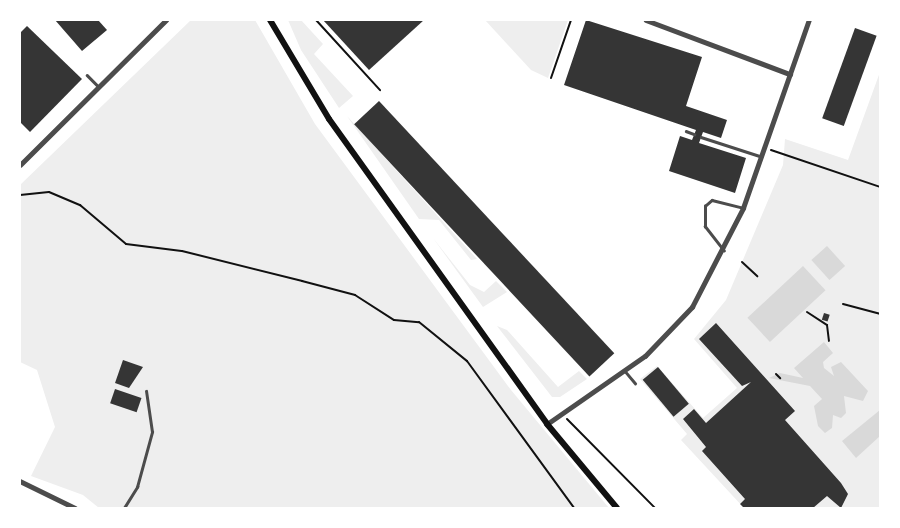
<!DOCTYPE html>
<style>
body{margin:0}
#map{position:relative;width:900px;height:528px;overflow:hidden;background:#fff;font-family:"Zilla Slab",serif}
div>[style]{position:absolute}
.green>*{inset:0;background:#eee}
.water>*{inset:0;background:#d9d9d9;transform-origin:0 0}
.building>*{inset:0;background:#353535;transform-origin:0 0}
.path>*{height:2px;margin:-1px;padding:0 1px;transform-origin:1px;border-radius:1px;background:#111}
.service>*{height:2.5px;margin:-1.25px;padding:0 1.25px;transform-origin:1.25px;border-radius:1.25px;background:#4c4c4c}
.minor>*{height:4.5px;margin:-2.25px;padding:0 2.25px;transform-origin:2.25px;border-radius:2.25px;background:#4c4c4c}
.secondary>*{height:6px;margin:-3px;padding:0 3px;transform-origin:3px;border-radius:3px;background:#111}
span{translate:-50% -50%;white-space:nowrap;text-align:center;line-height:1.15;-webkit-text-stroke:5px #fff;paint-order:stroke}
.frame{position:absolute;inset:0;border:21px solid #fff;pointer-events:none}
</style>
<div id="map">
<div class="green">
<div style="clip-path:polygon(191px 20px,255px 20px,315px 124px,511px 390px,609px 508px,99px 508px,83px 495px,31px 476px,55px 427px,37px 370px,20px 362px,20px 185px)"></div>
<div style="clip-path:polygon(288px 20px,301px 20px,323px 44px,314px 54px,353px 96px,339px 108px,301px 50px)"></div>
<div style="clip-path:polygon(485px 20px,568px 20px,548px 78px,531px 70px)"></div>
<div style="clip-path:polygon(880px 72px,880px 508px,744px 508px,681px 440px,687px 434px,640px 379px,657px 366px,703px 418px,737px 388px,694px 339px,726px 300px,783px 165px,785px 139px,848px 160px)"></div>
<div style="clip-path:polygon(347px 116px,477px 259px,471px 260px,439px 220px,419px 219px)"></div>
<div style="clip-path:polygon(433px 238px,470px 285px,484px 292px,496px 281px,507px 292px,483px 307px)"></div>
<div style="clip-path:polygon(497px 326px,507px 330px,558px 387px,579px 371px,587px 379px,560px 397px,552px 397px)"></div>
</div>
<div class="water">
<div style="left:827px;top:246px;width:27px;height:21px;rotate:48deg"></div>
<div style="left:803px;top:266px;width:33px;height:76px;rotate:47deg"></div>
<div style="clip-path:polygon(824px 342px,833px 353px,823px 362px,824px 368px,834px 376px,831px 367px,841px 362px,868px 391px,863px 401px,844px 396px,846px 413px,841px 418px,833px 415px,832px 428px,825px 433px,818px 426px,814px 406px,822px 399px,810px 386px,769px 378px,780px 373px,803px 378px,794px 368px)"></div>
<div style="clip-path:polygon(880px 410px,880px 436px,856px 458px,842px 441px)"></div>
</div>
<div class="building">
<div style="clip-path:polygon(55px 20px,98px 20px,107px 30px,82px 51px)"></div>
<div style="clip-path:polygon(323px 20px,424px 20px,369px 70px)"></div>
<div style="clip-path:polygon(586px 20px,702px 57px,686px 106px,727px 120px,721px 138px,703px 132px,699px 143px,746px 158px,735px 193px,669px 171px,680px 136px,692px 140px,696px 130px,564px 85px)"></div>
<div style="clip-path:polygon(27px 26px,82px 79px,30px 132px,20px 122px,20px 33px)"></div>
<div style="left:855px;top:28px;width:23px;height:96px;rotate:20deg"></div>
<div style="left:379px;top:101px;width:345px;height:34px;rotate:47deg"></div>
<div style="left:824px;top:313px;width:6px;height:7px;rotate:18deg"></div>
<div style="clip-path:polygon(716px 323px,795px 411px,785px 420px,841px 483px,848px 494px,841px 508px,827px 496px,813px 508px,744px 508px,740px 504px,745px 499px,702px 451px,706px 447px,683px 419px,694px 409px,706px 423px,751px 382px,742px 386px,699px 339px)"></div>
<div style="clip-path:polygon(123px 360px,143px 367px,129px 388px,115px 383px)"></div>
<div style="left:658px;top:367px;width:48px;height:20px;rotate:50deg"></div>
<div style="left:115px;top:389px;width:28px;height:15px;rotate:19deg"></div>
</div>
<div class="path">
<div style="left:316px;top:20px;width:95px;rotate:47.6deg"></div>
<div style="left:551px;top:78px;width:61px;rotate:-71deg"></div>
<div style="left:771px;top:150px;width:115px;rotate:18.7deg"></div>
<div style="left:20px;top:195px;width:29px;rotate:-6deg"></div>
<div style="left:49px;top:192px;width:34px;rotate:23deg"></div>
<div style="left:80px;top:205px;width:60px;rotate:40.3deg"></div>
<div style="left:126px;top:244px;width:56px;rotate:7.1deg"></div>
<div style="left:182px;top:251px;width:124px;rotate:14deg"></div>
<div style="left:302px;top:281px;width:55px;rotate:14.8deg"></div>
<div style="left:355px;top:295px;width:46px;rotate:32.7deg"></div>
<div style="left:394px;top:320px;width:25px;rotate:5deg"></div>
<div style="left:419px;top:322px;width:62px;rotate:39.1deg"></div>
<div style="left:467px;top:361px;width:182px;rotate:53.9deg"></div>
<div style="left:742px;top:262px;width:21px;rotate:43deg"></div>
<div style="left:843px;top:304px;width:38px;rotate:15deg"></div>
<div style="left:807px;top:312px;width:24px;rotate:33deg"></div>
<div style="left:827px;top:325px;width:16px;rotate:83deg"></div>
<div style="left:776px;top:374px;width:6px;rotate:45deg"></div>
<div style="left:567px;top:419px;width:125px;rotate:45.3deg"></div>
</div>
<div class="service">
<div style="left:87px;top:75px;width:16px;rotate:45deg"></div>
<div style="left:686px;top:131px;width:9px;rotate:21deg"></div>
<div style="left:701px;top:137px;width:62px;rotate:17.9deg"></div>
<div style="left:724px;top:251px;width:31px;rotate:-128deg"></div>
<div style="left:705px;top:227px;width:21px;rotate:-90deg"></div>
<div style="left:705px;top:206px;width:9px;rotate:-41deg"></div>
<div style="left:712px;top:200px;width:32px;rotate:14deg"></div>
<div style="left:625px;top:371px;width:16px;rotate:50deg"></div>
<div style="left:124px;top:508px;width:25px;rotate:-58deg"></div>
<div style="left:137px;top:487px;width:57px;rotate:-74.7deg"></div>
<div style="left:152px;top:432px;width:41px;rotate:-98.3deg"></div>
</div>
<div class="minor">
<div style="left:646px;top:20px;width:154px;rotate:20.6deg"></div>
<div style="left:20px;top:165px;width:206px;rotate:-44.8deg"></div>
<div style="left:547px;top:424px;width:119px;rotate:-34.8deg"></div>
<div style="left:645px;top:356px;width:68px;rotate:-46.2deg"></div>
<div style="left:692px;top:307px;width:111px;rotate:-62.7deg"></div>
<div style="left:743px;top:208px;width:199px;rotate:-70.7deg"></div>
<div style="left:20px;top:481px;width:61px;rotate:26.1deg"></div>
</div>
<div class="secondary">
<div style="left:270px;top:20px;width:115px;rotate:59.2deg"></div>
<div style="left:329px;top:119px;width:375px;rotate:54.4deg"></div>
<div style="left:547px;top:424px;width:109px;rotate:50.2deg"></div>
</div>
<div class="frame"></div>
</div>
